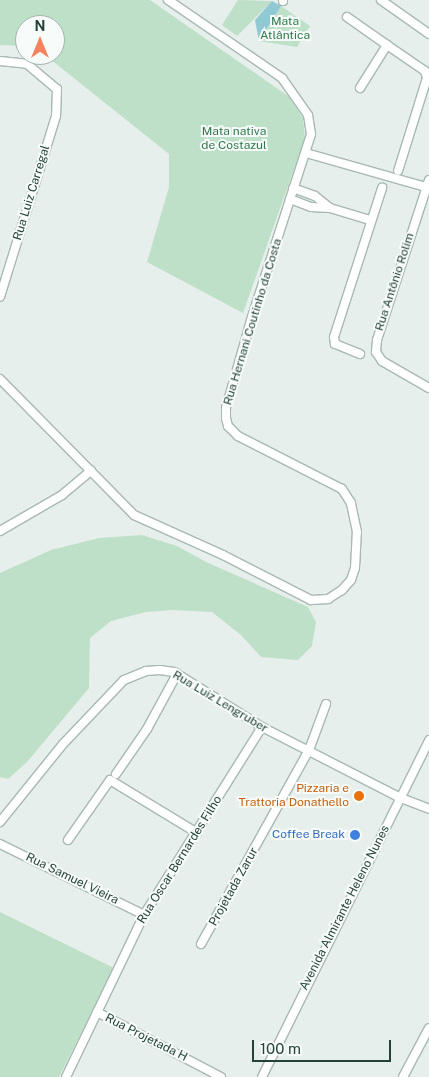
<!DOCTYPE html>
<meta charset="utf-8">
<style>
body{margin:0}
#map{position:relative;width:429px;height:1077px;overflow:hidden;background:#e6efeb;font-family:"Public Sans",sans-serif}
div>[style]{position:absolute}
.green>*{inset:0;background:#bfe0c8}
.water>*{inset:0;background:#8ec9d4}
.roads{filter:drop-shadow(1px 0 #a8b8b2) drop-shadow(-1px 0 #a8b8b2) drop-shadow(0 1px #a8b8b2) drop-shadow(0 -1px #a8b8b2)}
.street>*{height:8px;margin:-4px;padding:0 4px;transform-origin:4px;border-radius:4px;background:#fff}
.dots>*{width:14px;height:14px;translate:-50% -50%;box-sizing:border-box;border:2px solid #f7fbf9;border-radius:50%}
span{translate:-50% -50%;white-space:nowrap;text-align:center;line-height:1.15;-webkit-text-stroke:4px #f7fbf9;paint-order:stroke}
.park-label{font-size:12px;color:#2d7a4b}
.street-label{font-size:12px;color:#24423a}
.food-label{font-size:12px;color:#c56008}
.right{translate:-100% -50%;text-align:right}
.shop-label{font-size:12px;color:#366cbe}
.north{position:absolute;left:15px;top:15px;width:50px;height:50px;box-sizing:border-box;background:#f7fbf9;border:1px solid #a3b1ad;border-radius:50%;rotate:0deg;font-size:14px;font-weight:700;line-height:20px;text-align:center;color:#24423a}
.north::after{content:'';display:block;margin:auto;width:18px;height:22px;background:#f4845f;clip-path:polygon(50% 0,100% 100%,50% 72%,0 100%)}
.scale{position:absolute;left:252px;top:1040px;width:139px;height:22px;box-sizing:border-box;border:2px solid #24423a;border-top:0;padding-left:6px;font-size:15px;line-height:18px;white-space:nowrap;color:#24423a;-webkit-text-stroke:4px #f7fbf9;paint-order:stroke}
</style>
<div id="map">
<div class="green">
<div style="clip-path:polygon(0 0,150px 0,288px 96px,303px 118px,305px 138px,243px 313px,147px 262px,169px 187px,169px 154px,45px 55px,55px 55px,55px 25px,25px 25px,25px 46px,0 45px)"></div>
<div style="clip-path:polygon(238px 0,272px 1px,237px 36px,222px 25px)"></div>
<div style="clip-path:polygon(281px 6px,310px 26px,297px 47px,259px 41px)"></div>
<div style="clip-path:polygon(142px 535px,177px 546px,206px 562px,308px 607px,316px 622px,312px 646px,298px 660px,261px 657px,241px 635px,212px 612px,173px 610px,146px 612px,111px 621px,90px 638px,89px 688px,27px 762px,8px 779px,0 777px,0 573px,51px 550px,99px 538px)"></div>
<div style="clip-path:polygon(0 912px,114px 968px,59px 1077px,0 1077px)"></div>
</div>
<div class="water">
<div style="clip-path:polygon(272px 1px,281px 6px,259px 41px,255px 20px)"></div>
</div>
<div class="roads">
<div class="street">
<div style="left:381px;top:0;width:59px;rotate:35.3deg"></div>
<div style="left:283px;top:1px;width:1px;rotate:-90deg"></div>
<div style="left:347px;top:17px;width:49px;rotate:35deg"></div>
<div style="left:0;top:61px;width:27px;rotate:6deg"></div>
<div style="left:27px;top:64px;width:39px;rotate:40deg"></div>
<div style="left:57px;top:89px;width:27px;rotate:92deg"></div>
<div style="left:56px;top:116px;width:189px;rotate:107.2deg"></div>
<div style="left:360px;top:88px;width:51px;rotate:-57.9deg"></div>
<div style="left:387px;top:45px;width:46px;rotate:34.4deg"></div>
<div style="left:425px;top:71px;width:7px;rotate:74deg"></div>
<div style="left:427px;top:78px;width:97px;rotate:107.3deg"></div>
<div style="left:306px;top:153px;width:125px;rotate:15.8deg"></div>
<div style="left:429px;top:180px;width:168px;rotate:108deg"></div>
<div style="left:377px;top:340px;width:12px;rotate:95deg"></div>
<div style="left:376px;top:352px;width:11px;rotate:56deg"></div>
<div style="left:382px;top:361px;width:54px;rotate:29.9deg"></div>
<div style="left:293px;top:188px;width:23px;rotate:20deg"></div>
<div style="left:315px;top:196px;width:19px;rotate:39deg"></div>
<div style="left:290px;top:199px;width:22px;rotate:21deg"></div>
<div style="left:311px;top:207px;width:19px;rotate:3deg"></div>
<div style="left:330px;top:208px;width:42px;rotate:16.7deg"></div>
<div style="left:360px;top:354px;width:27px;rotate:-158deg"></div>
<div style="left:335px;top:344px;width:7px;rotate:-98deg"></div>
<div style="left:334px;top:337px;width:157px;rotate:-72.1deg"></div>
<div style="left:0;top:379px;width:191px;rotate:45.4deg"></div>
<div style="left:134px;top:515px;width:98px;rotate:24.2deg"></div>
<div style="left:223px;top:555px;width:99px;rotate:27.1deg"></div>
<div style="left:311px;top:600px;width:17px;rotate:-3deg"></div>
<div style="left:328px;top:599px;width:17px;rotate:-33deg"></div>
<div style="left:342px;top:590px;width:13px;rotate:-48deg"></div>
<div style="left:351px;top:580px;width:13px;rotate:-72deg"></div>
<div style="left:355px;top:568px;width:36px;rotate:-87deg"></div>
<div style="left:357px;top:532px;width:30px;rotate:-102deg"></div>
<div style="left:351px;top:503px;width:17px;rotate:-123deg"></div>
<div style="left:342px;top:489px;width:117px;rotate:-153deg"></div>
<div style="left:238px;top:436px;width:14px;rotate:-135deg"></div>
<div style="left:228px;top:426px;width:8px;rotate:-104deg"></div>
<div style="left:226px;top:418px;width:10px;rotate:-90deg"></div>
<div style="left:226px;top:408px;width:95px;rotate:-74.1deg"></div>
<div style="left:252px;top:317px;width:192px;rotate:-72.1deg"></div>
<div style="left:311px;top:134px;width:19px;rotate:-99deg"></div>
<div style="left:308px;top:115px;width:45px;rotate:-125.1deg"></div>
<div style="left:282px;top:78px;width:138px;rotate:-145.6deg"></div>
<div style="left:0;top:531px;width:72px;rotate:-30.1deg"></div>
<div style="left:62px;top:495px;width:38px;rotate:-40deg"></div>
<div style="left:116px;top:774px;width:55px;rotate:-55.4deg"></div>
<div style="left:147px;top:729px;width:63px;rotate:-61.4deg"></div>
<div style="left:0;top:822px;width:100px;rotate:-51.1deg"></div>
<div style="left:63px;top:744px;width:88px;rotate:-46.4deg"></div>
<div style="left:124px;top:680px;width:24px;rotate:-22deg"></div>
<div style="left:146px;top:671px;width:14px;rotate:-4deg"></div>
<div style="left:160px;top:670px;width:14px;rotate:8deg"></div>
<div style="left:174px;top:672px;width:104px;rotate:32deg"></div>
<div style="left:262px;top:727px;width:156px;rotate:27.1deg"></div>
<div style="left:401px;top:798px;width:30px;rotate:21deg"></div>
<div style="left:68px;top:840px;width:73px;rotate:-55deg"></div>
<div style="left:110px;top:780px;width:102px;rotate:31.3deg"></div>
<div style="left:0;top:844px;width:161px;rotate:26.2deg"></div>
<div style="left:201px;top:944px;width:222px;rotate:-60.9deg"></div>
<div style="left:309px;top:750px;width:49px;rotate:-69.7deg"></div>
<div style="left:97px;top:1012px;width:140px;rotate:27.7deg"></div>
<div style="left:66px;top:1077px;width:180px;rotate:-64.3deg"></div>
<div style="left:144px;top:915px;width:222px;rotate:-57.9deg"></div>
<div style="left:262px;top:1077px;width:376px;rotate:-63.6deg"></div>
<div style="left:403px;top:1077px;width:55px;rotate:-62deg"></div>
</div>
</div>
<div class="dots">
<div style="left:359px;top:796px;background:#e8710a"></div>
<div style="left:355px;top:835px;background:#3f7fe0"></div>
</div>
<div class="park-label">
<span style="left:285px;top:29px">Mata<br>Atlântica</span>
<span style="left:234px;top:139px">Mata nativa<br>de Costazul</span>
</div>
<div class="street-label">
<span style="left:32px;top:193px;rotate:-73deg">Rua Luiz Carregal</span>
<span style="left:395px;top:282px;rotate:-72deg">Rua Antônio Rolim</span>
<span style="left:253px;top:322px;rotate:-73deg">Rua Hernani Coutinho da Costa</span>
<span style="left:220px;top:702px;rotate:31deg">Rua Luiz Lengruber</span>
<span style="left:180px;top:860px;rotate:-58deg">Rua Oscar Bernardes Filho</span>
<span style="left:72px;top:879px;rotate:26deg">Rua Samuel Vieira</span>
<span style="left:234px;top:887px;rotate:-61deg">Projetada Zarur</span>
<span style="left:345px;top:908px;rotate:-63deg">Avenida Almirante Heleno Nunes</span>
<span style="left:146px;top:1038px;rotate:27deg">Rua Projetada H</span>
</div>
<div class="food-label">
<span class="right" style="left:349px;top:796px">Pizzaria e<br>Trattoria Donathello</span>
</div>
<div class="shop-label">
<span class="right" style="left:345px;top:835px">Coffee Break</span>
</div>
<div class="north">N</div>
<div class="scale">100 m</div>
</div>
